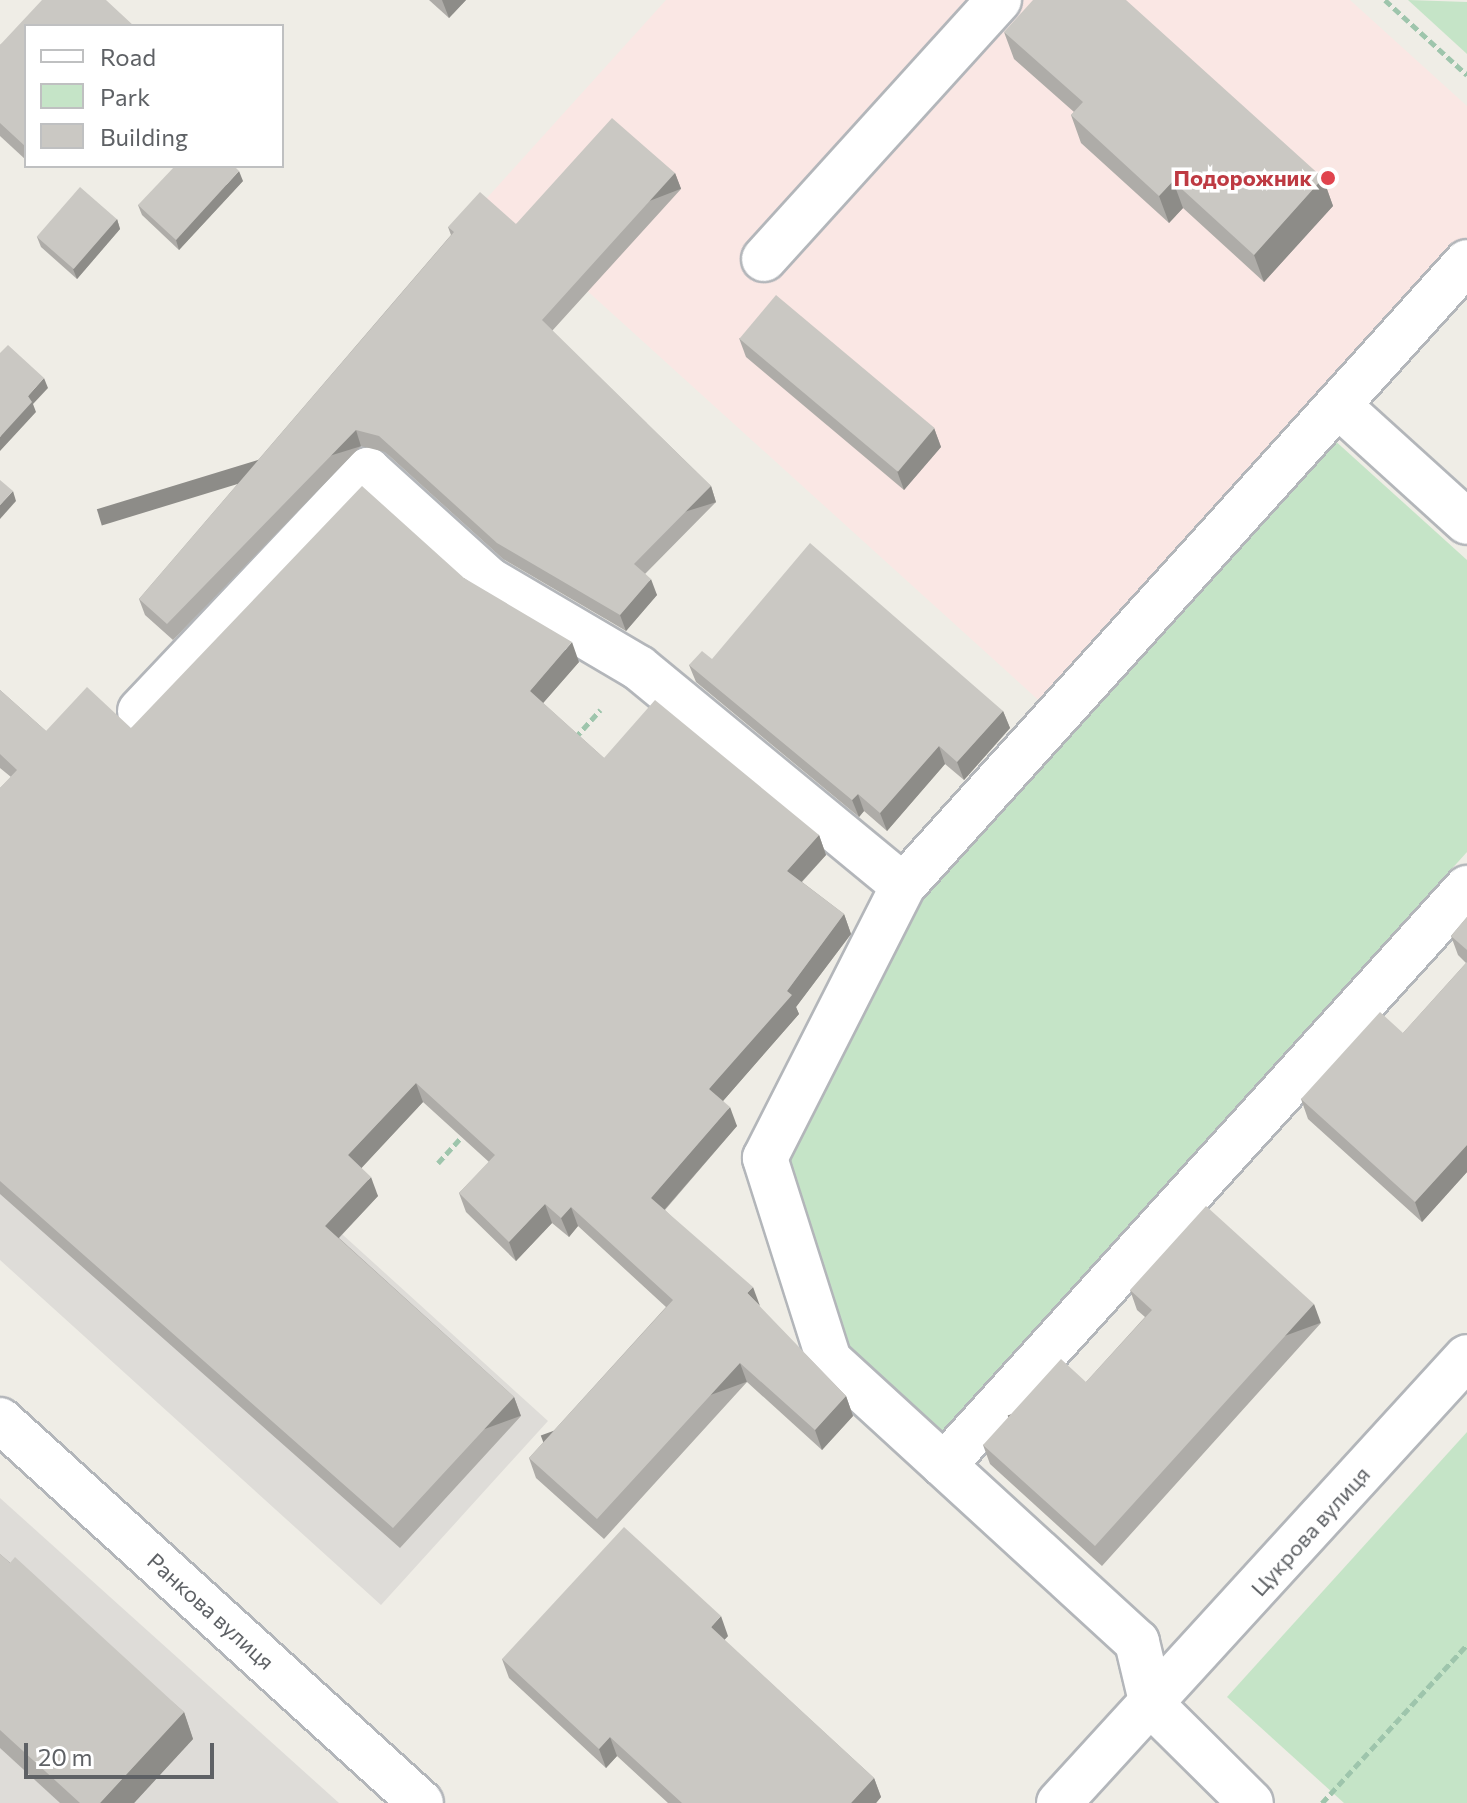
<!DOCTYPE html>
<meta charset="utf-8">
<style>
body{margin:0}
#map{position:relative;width:1467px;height:1803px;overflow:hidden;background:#efede6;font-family:Commissioner,sans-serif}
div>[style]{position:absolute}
.industrial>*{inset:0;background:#dedcd8}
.medical>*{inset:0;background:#fae7e4}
.green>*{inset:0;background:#c5e4c7}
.path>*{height:5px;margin-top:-2.5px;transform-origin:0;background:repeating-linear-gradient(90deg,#9ec5ac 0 8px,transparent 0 12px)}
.roads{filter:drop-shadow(2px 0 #b3b6ba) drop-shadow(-2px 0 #b3b6ba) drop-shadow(0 2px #b3b6ba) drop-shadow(0 -2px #b3b6ba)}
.minor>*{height:44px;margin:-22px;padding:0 22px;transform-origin:22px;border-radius:22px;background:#fff}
.wall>*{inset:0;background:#aeaca8}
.shaded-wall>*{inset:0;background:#8d8c88;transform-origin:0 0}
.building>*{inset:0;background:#cac8c3;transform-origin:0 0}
.dots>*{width:22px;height:22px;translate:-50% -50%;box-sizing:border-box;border:4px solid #fff;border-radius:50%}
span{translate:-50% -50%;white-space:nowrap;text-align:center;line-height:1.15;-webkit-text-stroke:7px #fff;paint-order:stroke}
.health-label{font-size:22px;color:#be3a42;font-weight:700}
.right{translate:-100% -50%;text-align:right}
.street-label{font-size:22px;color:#5e6165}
.legend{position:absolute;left:24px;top:24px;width:260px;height:144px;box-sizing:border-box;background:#fff;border:2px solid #bfc0c1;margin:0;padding:10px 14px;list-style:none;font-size:24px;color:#5e6165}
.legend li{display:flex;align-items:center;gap:16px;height:40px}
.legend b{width:40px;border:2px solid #bfc0c1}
.scale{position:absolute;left:24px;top:1743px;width:190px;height:36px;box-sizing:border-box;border:4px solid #5e6165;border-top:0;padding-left:10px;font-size:24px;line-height:28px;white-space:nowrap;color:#5e6165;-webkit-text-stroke:6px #fff;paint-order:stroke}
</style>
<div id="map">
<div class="industrial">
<div style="clip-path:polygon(0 827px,83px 999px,548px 1421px,381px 1605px,0 1260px)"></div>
<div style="clip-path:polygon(0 1498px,339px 1803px,0 1803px)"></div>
</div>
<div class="medical">
<div style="clip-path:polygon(666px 0,1350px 0,1467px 106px,1467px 239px,1045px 706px,486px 199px)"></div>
</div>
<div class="green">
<div style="clip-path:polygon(1408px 0,1467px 2px,1467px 54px)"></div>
<div style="clip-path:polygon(1332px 438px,1467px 560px,1467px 852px,937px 1438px,842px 1353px,782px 1159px,918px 895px)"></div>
<div style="clip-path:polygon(1467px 1432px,1467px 1803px,1344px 1803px,1227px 1697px)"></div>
</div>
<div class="path">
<div style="left:1385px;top:0;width:111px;rotate:42.4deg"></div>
<div style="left:575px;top:738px;width:38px;rotate:-48deg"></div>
<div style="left:438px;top:1163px;width:42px;rotate:-47.9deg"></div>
<div style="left:1322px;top:1803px;width:214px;rotate:-47.5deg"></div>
</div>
<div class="roads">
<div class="minor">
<div style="left:764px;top:259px;width:350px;rotate:-47.8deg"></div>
<div style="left:1338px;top:405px;width:174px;rotate:42.2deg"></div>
<div style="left:140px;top:711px;width:332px;rotate:-46.6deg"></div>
<div style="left:368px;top:470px;width:162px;rotate:42.2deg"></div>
<div style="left:488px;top:579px;width:175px;rotate:30.5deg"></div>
<div style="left:639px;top:668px;width:342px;rotate:39.5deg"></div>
<div style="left:0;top:1420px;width:569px;rotate:42.29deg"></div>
<div style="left:944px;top:1465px;width:779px;rotate:-47.81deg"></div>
<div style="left:1152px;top:1705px;width:65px;rotate:-103.4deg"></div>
<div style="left:1137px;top:1642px;width:418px;rotate:-137.5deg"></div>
<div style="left:829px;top:1360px;width:212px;rotate:-107.6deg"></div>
<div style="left:765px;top:1158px;width:305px;rotate:-63.1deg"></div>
<div style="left:903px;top:886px;width:841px;rotate:-47.89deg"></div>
<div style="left:1152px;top:1705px;width:139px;rotate:44.7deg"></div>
<div style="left:1059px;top:1803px;width:604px;rotate:-47.55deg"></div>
</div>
</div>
<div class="wall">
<div style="clip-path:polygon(429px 0,466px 0,449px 18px)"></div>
<div style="clip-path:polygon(26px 26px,26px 160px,0 136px,0 45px)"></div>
<div style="clip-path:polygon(1004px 32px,1323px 178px,1333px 206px,1264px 282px,1183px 208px,1169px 223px,1081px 143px,1071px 115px,1074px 112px,1014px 59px)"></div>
<div style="clip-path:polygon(675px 173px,681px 189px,552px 331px,711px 486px,716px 502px,645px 574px,657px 595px,626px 631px,503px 559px,385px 452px,361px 446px,173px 640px,145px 615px,139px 599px,451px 235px,448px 227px,516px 224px)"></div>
<div style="clip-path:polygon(243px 181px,179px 250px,142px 215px,138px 205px)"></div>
<div style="clip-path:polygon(117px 219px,120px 229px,77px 279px,41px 247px,37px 237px)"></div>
<div style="clip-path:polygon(739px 338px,934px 428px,941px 447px,904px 490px,746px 357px)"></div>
<div style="clip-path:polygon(464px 578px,579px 662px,543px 703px,604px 758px,819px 835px,826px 855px,802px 882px,844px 914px,851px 934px,796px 1007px,799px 1014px,723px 1101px,737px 1126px,665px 1210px,846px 1396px,853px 1416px,822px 1450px,747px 1382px,604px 1539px,536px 1478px,529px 1458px,666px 1307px,578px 1226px,569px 1237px,552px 1223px,516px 1261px,466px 1212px,459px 1193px,489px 1162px,423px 1102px,361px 1168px,378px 1196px,339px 1238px,514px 1397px,521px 1416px,400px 1548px,0 1194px,0 788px,11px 777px,0 768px,0 690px,46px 731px,131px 728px)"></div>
<div style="clip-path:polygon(712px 659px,1003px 711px,1010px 728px,964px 780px,945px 764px,887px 831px,864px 811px,859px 817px,696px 682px,689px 665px)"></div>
<div style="clip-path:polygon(1467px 917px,1467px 1172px,1422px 1222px,1308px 1119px,1301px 1099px,1403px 1033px,1466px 963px,1458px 955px,1451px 936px)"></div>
<div style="clip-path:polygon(1130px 1290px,1321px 1323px,1102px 1566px,990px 1464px,983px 1445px,1086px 1382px,1145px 1317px,1137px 1310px)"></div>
<div style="clip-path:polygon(0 1554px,184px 1712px,193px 1739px,134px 1803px,60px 1803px,0 1748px)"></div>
<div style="clip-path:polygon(728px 1636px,724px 1640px,874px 1778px,881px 1797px,876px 1803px,668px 1803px,617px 1756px,606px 1768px,509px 1678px,502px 1659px)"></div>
</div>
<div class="shaded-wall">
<div style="clip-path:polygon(442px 0,466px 0,449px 18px)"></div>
<div style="clip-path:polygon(239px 171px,243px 181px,179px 250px,176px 240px)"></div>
<div style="left:675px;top:173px;width:17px;height:198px;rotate:69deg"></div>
<div style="clip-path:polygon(1323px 178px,1333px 206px,1264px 282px,1254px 255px)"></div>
<div style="clip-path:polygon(1173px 181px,1183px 208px,1169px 223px,1159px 196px)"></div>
<div style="clip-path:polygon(117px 219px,120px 229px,77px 279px,73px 269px)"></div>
<div style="clip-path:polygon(44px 378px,48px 388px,33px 404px,36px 412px,0 451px,0 437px,28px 396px)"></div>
<div style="clip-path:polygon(934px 428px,941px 447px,904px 490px,897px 471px)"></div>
<div style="left:356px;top:430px;width:17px;height:271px;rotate:73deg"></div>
<div style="left:711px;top:486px;width:17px;height:110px;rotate:73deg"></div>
<div style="clip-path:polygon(13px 491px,16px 501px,0 519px,0 505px)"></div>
<div style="clip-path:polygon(651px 579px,657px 595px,626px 631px,620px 615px)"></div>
<div style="clip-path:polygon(572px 642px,579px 662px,537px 710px,530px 691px)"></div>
<div style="clip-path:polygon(1003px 711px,1010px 728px,964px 780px,957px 762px)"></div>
<div style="clip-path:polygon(939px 746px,945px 764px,887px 831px,880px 813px)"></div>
<div style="clip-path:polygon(858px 794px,864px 811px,859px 817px,852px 800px)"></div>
<div style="clip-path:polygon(819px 835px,826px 855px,794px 890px,787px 871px)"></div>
<div style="clip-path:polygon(844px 914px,851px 934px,796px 1007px,799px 1014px,716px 1109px,709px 1089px,787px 991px)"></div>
<div style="clip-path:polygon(416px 1083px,423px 1102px,355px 1175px,348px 1155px)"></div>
<div style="clip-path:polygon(730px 1107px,737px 1126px,658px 1217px,651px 1198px)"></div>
<div style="clip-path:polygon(1467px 1145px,1467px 1172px,1422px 1222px,1415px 1202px)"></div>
<div style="clip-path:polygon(371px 1177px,378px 1196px,332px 1245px,325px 1226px)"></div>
<div style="clip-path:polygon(545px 1204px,552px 1223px,516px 1261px,509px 1242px)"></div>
<div style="clip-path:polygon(571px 1207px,578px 1226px,569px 1237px,561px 1218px)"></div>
<div style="clip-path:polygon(753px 1287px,760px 1306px,747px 1293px)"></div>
<div style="left:1314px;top:1304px;width:20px;height:326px;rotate:70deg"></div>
<div style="left:740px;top:1363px;width:20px;height:212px;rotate:70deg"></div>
<div style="clip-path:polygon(846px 1396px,853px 1416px,822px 1450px,815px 1430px)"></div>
<div style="left:514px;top:1397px;width:20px;height:178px;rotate:70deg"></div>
<div style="clip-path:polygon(721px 1616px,728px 1636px,718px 1647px,711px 1627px)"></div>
<div style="clip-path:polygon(184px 1712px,193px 1739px,134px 1803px,100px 1803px)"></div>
<div style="clip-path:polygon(610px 1737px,617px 1756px,606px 1768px,599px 1749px)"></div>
<div style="clip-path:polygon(874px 1778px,881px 1797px,876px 1803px,851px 1803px)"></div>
</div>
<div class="building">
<div style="clip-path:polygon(42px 0,106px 0,134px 26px,26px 26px,26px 147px,0 123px,0 45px)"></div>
<div style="clip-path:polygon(1033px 0,1126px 0,1323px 178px,1254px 255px,1173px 181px,1159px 196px,1071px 115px,1083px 102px,1004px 32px)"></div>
<div style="clip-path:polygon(612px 118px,675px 173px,542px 320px,711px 486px,634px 564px,651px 579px,620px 615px,497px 543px,379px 436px,356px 430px,167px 624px,139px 599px,454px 232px,448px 227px,480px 192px,516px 224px)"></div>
<div style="clip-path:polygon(175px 166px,234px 166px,239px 171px,176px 240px,138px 205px)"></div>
<div style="left:80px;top:187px;width:49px;height:66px;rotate:41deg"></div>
<div style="left:776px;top:295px;width:207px;height:57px;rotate:40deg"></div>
<div style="clip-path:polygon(8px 345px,44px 378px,28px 396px,32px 402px,0 437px,0 353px)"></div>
<div style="clip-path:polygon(0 480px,13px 491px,0 505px)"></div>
<div style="clip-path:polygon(362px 486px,464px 578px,572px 642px,530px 691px,604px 758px,655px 700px,819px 835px,787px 871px,844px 914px,787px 991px,792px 995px,709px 1089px,730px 1107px,651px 1198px,753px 1287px,747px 1293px,846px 1396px,815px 1430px,740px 1363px,597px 1519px,529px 1458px,673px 1300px,571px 1207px,561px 1218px,545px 1204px,509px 1242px,459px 1193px,495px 1155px,416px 1083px,348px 1155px,371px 1177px,325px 1226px,514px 1397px,393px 1528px,0 1181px,0 788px,17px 770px,0 754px,0 690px,46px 731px,87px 687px,131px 728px)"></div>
<div style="clip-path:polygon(810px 543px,1003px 711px,957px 762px,939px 746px,880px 813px,858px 794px,852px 800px,689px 665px,702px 651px,712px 659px)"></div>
<div style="clip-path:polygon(1467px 917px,1467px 950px,1451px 936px)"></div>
<div style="clip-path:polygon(1467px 962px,1467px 1145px,1415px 1202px,1301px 1099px,1380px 1012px,1403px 1033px)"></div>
<div style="clip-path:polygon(1206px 1206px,1314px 1304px,1095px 1546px,983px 1445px,1061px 1359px,1086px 1382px,1152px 1310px,1130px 1290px)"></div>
<div style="clip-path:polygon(624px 1527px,721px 1616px,711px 1627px,874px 1778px,851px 1803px,682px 1803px,610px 1737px,599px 1749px,502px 1659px)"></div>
<div style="clip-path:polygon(0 1554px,10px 1563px,15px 1557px,184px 1712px,100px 1803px,80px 1803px,0 1730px)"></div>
</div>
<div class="dots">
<div style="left:1328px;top:178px;background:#e0444e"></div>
</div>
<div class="health-label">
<span class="right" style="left:1312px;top:178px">Подорожник</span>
</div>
<div class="street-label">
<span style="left:1310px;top:1531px;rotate:-48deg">Цукрова вулиця</span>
<span style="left:211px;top:1611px;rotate:42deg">Ранкова вулиця</span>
</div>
<ul class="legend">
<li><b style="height:10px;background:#fff"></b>Road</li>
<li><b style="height:22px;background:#c5e4c7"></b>Park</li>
<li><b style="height:22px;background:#cac8c3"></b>Building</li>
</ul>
<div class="scale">20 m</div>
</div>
